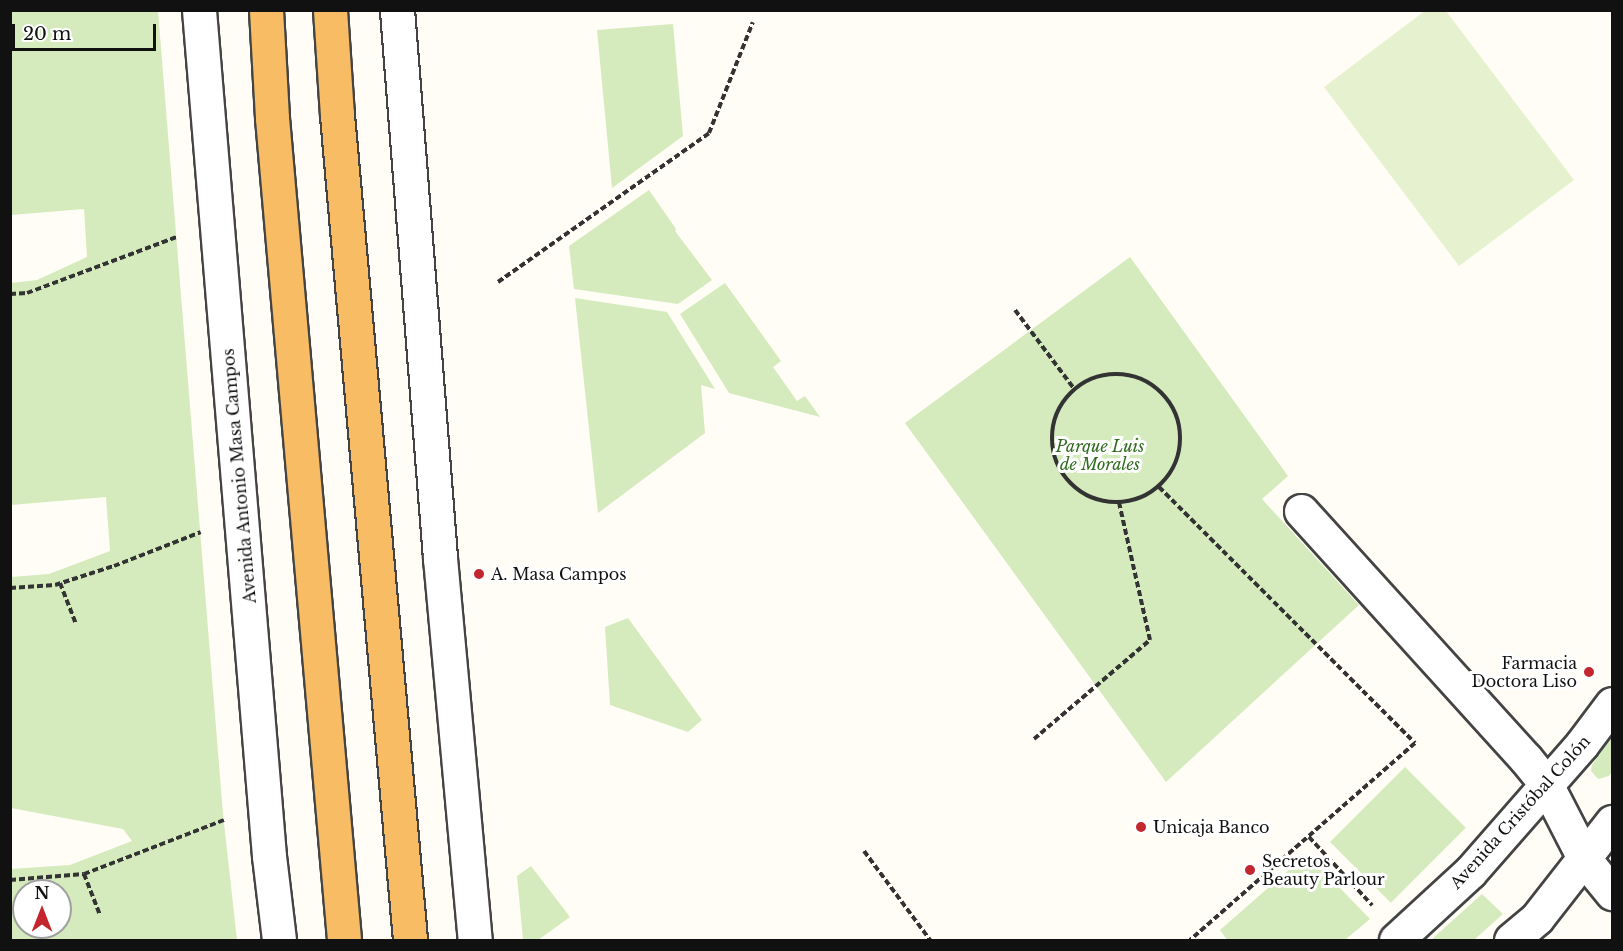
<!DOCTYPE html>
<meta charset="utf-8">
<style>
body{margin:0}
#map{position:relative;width:1623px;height:951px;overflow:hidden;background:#fffdf5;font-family:"Libre Baskerville",serif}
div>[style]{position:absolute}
.green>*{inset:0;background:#d5ebbd;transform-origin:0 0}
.pitch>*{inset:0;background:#e6f2cf}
.path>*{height:4px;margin-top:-2px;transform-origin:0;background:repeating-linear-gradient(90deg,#333 0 6px,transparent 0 9px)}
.path>.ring{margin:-2px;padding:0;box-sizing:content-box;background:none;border:4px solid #333;border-radius:50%}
.roads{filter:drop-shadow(2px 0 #444) drop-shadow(-2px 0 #444) drop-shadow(0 2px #444) drop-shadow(0 -2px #444)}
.minor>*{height:33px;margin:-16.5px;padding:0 16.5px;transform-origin:16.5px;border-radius:16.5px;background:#fff}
.trunk>*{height:33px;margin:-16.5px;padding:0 16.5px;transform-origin:16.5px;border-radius:16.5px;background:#f7bc64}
.dots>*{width:16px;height:16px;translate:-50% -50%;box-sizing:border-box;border:3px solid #fff;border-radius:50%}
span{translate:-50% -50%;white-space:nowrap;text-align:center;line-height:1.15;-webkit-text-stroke:6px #fff;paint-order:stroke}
.park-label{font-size:16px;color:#2f6b1f;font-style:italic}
.street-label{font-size:16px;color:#111}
.poi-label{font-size:16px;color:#111}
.left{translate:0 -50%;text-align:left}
.right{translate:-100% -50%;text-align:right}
.frame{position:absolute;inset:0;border:12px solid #111;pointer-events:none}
.north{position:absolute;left:12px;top:879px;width:60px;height:60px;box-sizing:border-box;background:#fff;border:2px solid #a0a0a0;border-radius:50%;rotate:0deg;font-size:16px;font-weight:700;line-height:24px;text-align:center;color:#111}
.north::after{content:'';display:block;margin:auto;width:21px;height:27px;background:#c4262e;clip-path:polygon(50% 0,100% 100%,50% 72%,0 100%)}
.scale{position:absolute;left:12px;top:24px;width:144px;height:27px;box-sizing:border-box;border:3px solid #111;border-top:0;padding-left:8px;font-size:18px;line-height:21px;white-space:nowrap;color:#111;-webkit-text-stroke:4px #fff;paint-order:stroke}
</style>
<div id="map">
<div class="green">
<div style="clip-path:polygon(evenodd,11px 10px,158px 11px,223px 814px,237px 940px,11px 940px,11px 869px,70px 865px,132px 841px,123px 829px,11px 808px,11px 577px,49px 574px,110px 551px,106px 497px,11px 505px,11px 283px,37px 280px,87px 257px,84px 209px,11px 215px,11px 10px,24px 891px,60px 891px,60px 927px,24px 927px,24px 891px)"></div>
<div style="clip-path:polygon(673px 24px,683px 136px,612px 188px,597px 30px)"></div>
<div style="clip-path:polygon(649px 190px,676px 229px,675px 231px,712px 280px,678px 304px,574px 289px,569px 246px)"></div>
<div style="clip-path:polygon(1130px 257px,1288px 476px,1262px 499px,1359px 605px,1166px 782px,905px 423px)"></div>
<div style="clip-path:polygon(725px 283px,781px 361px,773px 367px,797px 401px,805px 396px,820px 417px,729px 393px,680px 314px)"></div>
<div style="clip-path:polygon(575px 298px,667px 312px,715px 389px,701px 385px,705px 433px,598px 513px)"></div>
<div style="clip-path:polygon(628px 618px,702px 720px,688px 732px,610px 705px,605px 627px)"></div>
<div style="clip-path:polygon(1612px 737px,1612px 771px,1609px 776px,1598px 779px,1591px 771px,1592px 765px)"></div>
<div style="left:1405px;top:767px;width:86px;height:106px;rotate:45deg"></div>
<div style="clip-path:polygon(1307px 854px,1370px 919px,1345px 940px,1227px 940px,1220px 930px)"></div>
<div style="clip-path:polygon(531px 866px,570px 917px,538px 940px,523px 940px,517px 876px)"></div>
<div style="clip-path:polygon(1482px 894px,1503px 914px,1474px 940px,1431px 940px)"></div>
</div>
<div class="pitch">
<div style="clip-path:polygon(1426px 10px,1446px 11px,1574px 180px,1459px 266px,1324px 87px)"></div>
</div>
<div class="path">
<div style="left:498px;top:282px;width:258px;rotate:-35.2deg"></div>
<div style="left:709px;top:133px;width:119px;rotate:-68.4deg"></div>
<div style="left:10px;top:294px;width:17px;rotate:-3deg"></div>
<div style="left:27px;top:293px;width:160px;rotate:-20.5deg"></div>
<div style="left:1015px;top:310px;width:100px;rotate:53.1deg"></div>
<div class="ring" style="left:1052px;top:374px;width:124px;height:124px"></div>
<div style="left:1159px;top:487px;width:362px;rotate:45deg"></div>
<div style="left:1415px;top:743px;width:299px;rotate:138.8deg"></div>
<div style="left:60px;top:583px;width:44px;rotate:68.7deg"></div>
<div style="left:10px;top:588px;width:45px;rotate:-3.8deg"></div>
<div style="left:55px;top:585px;width:62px;rotate:-17.9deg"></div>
<div style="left:114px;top:566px;width:93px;rotate:-21.3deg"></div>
<div style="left:1034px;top:739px;width:153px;rotate:-40.5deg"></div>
<div style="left:1150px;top:640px;width:141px;rotate:-102.7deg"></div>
<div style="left:1309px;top:837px;width:93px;rotate:47.2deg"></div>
<div style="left:864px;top:851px;width:111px;rotate:53.4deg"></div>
<div style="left:84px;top:874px;width:44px;rotate:68.7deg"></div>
<div style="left:10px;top:880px;width:74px;rotate:-4.6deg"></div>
<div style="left:84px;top:874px;width:150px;rotate:-21.1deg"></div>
</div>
<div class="roads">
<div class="minor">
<div style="left:199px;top:10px;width:849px;rotate:85.27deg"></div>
<div style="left:269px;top:856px;width:85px;rotate:83.2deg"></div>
<div style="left:397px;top:10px;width:550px;rotate:85.51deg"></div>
<div style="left:440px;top:558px;width:384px;rotate:84.8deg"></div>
<div style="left:1301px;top:511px;width:335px;rotate:47.8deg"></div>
<div style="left:1526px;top:759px;width:32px;rotate:51deg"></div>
<div style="left:1546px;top:784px;width:85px;rotate:62.8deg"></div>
<div style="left:1585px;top:860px;width:43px;rotate:50.7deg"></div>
<div style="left:1396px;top:940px;width:100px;rotate:-42.6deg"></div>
<div style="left:1470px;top:872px;width:170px;rotate:-48.8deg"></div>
<div style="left:1582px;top:744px;width:50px;rotate:-53.1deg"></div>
<div style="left:1511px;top:940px;width:34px;rotate:-40deg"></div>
<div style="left:1537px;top:918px;width:122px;rotate:-52deg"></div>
</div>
<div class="trunk">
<div style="left:266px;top:10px;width:108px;rotate:86.8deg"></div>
<div style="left:272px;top:118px;width:825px;rotate:84.99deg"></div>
<div style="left:330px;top:10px;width:105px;rotate:86.2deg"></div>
<div style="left:337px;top:115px;width:828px;rotate:84.94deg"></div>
</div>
</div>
<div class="dots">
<div style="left:479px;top:574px;background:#c4262e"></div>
<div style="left:1589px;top:672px;background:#c4262e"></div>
<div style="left:1141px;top:827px;background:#c4262e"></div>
<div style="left:1250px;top:870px;background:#c4262e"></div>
</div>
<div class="park-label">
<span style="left:1100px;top:455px">Parque Luis<br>de Morales</span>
</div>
<div class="street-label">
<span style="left:239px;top:476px;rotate:-95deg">Avenida Antonio Masa Campos</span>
<span style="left:1520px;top:812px;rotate:-48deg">Avenida Cristóbal Colón</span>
</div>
<div class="poi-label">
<span class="left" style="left:491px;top:574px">A. Masa Campos</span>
<span class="right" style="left:1577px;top:672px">Farmacia<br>Doctora Liso</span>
<span class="left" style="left:1153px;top:827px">Unicaja Banco</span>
<span class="left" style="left:1262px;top:870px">Secretos<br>Beauty Parlour</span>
</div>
<div class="frame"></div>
<div class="north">N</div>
<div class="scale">20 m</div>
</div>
